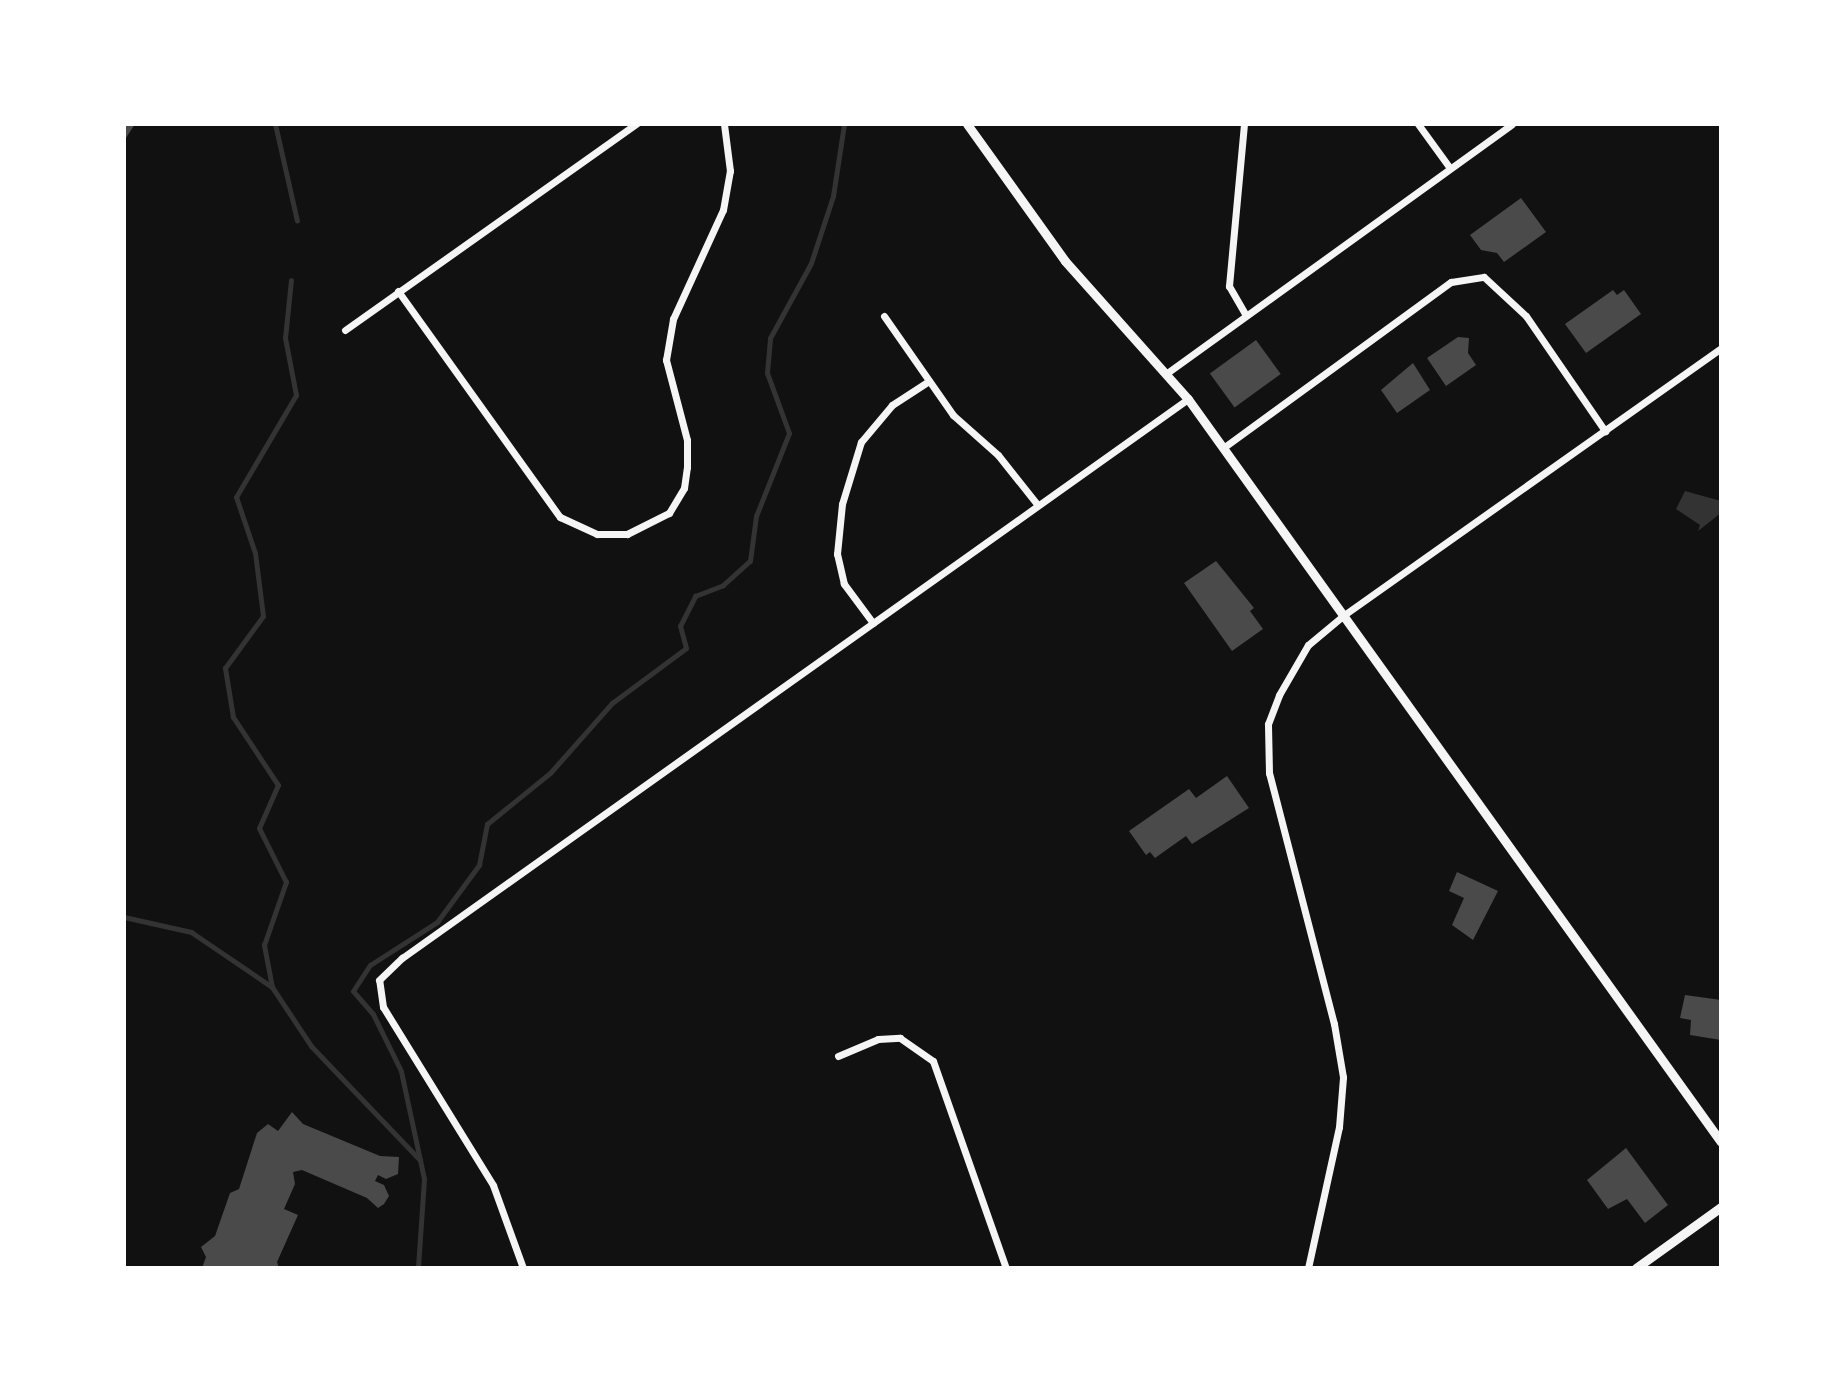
<!DOCTYPE html>
<style>
body{margin:0}
#map{position:relative;width:1845px;height:1392px;overflow:hidden;background:#111;font-family:"Noto Serif",serif}
div>[style]{position:absolute}
.water>*{inset:0;background:#333}
.stream>*{height:5px;margin:-2.5px;padding:0 2.5px;transform-origin:2.5px;border-radius:2.5px;background:#333}
.building>*{inset:0;background:#4a4a4a;transform-origin:0 0}
.minor>*{height:7px;margin:-3.5px;padding:0 3.5px;transform-origin:3.5px;border-radius:3.5px;background:#f5f5f5}
.tertiary>*{height:9px;margin:-4.5px;padding:0 4.5px;transform-origin:4.5px;border-radius:4.5px;background:#f5f5f5}
span{translate:-50% -50%;white-space:nowrap;text-align:center;line-height:1.15;-webkit-text-stroke:7px #fff;paint-order:stroke}
.frame{position:absolute;inset:0;border:126px solid #fff;pointer-events:none}
</style>
<div id="map">
<div class="water">
<div style="clip-path:polygon(1685px 491px,1721px 501px,1721px 513px,1698px 531px,1700px 525px,1676px 509px)"></div>
</div>
<div class="stream">
<div style="left:275px;top:124px;width:99px;rotate:77.2deg"></div>
<div style="left:124px;top:917px;width:69px;rotate:12.6deg"></div>
<div style="left:191px;top:932px;width:98px;rotate:34.2deg"></div>
<div style="left:272px;top:987px;width:71px;rotate:56.5deg"></div>
<div style="left:311px;top:1046px;width:158px;rotate:46.3deg"></div>
<div style="left:420px;top:1160px;width:19px;rotate:78deg"></div>
<div style="left:424px;top:1179px;width:89px;rotate:93.9deg"></div>
<div style="left:272px;top:987px;width:43px;rotate:-100.8deg"></div>
<div style="left:264px;top:945px;width:67px;rotate:-70.8deg"></div>
<div style="left:286px;top:882px;width:60px;rotate:-116.6deg"></div>
<div style="left:259px;top:828px;width:47px;rotate:-66.2deg"></div>
<div style="left:278px;top:785px;width:82px;rotate:-123.5deg"></div>
<div style="left:233px;top:717px;width:50px;rotate:-99.3deg"></div>
<div style="left:225px;top:668px;width:64px;rotate:-53.8deg"></div>
<div style="left:263px;top:616px;width:64px;rotate:-97.2deg"></div>
<div style="left:255px;top:553px;width:59px;rotate:-108.7deg"></div>
<div style="left:236px;top:497px;width:118px;rotate:-59.5deg"></div>
<div style="left:296px;top:395px;width:58px;rotate:-100.9deg"></div>
<div style="left:285px;top:338px;width:58px;rotate:-84.1deg"></div>
<div style="left:420px;top:1160px;width:91px;rotate:-102.1deg"></div>
<div style="left:401px;top:1071px;width:64px;rotate:-116.2deg"></div>
<div style="left:373px;top:1014px;width:30px;rotate:-131deg"></div>
<div style="left:353px;top:991px;width:31px;rotate:-57deg"></div>
<div style="left:370px;top:965px;width:80px;rotate:-32.7deg"></div>
<div style="left:437px;top:922px;width:71px;rotate:-53.6deg"></div>
<div style="left:479px;top:865px;width:42px;rotate:-79deg"></div>
<div style="left:487px;top:824px;width:81px;rotate:-39deg"></div>
<div style="left:550px;top:773px;width:94px;rotate:-48.5deg"></div>
<div style="left:612px;top:703px;width:92px;rotate:-36.6deg"></div>
<div style="left:686px;top:648px;width:23px;rotate:-105deg"></div>
<div style="left:680px;top:626px;width:34px;rotate:-63deg"></div>
<div style="left:695px;top:596px;width:30px;rotate:-21deg"></div>
<div style="left:723px;top:585px;width:36px;rotate:-42deg"></div>
<div style="left:750px;top:561px;width:45px;rotate:-82.4deg"></div>
<div style="left:756px;top:516px;width:89px;rotate:-68.3deg"></div>
<div style="left:789px;top:433px;width:64px;rotate:-110.1deg"></div>
<div style="left:767px;top:373px;width:35px;rotate:-85deg"></div>
<div style="left:770px;top:338px;width:85px;rotate:-61.3deg"></div>
<div style="left:811px;top:263px;width:71px;rotate:-71.8deg"></div>
<div style="left:833px;top:196px;width:73px;rotate:-81.3deg"></div>
</div>
<div class="building">
<div style="clip-path:polygon(124px 124px,135px 124px,124px 141px)"></div>
<div style="clip-path:polygon(1521px 198px,1546px 232px,1504px 262px,1497px 253px,1481px 250px,1470px 235px)"></div>
<div style="clip-path:polygon(1613px 290px,1617px 295px,1624px 290px,1641px 314px,1586px 353px,1565px 324px)"></div>
<div style="clip-path:polygon(1458px 337px,1469px 338px,1468px 353px,1476px 365px,1446px 386px,1427px 358px)"></div>
<div style="left:1256px;top:340px;width:42px;height:57px;rotate:54deg"></div>
<div style="clip-path:polygon(1413px 363px,1430px 390px,1397px 413px,1381px 390px)"></div>
<div style="clip-path:polygon(1216px 561px,1254px 608px,1250px 611px,1263px 629px,1232px 651px,1184px 583px)"></div>
<div style="clip-path:polygon(1227px 776px,1249px 808px,1192px 844px,1186px 836px,1155px 858px,1150px 852px,1146px 855px,1129px 831px,1189px 789px,1196px 798px)"></div>
<div style="clip-path:polygon(1457px 872px,1498px 891px,1473px 940px,1452px 925px,1464px 898px,1449px 891px)"></div>
<div style="clip-path:polygon(1685px 995px,1721px 1000px,1721px 1040px,1690px 1035px,1691px 1020px,1680px 1018px)"></div>
<div style="clip-path:polygon(292px 1112px,303px 1124px,380px 1156px,399px 1157px,398px 1174px,386px 1179px,378px 1175px,375px 1181px,384px 1185px,389px 1196px,384px 1204px,378px 1208px,367px 1198px,302px 1170px,293px 1172px,295px 1184px,284px 1209px,298px 1215px,277px 1262px,279px 1268px,202px 1268px,206px 1257px,201px 1247px,215px 1236px,230px 1193px,239px 1189px,257px 1133px,268px 1124px,278px 1131px)"></div>
<div style="clip-path:polygon(1626px 1148px,1668px 1205px,1645px 1223px,1627px 1199px,1608px 1209px,1587px 1180px)"></div>
</div>
<div class="minor">
<div style="left:1244px;top:124px;width:163px;rotate:95.3deg"></div>
<div style="left:1229px;top:286px;width:32px;rotate:60deg"></div>
<div style="left:1418px;top:124px;width:54px;rotate:54deg"></div>
<div style="left:398px;top:291px;width:278px;rotate:54.4deg"></div>
<div style="left:560px;top:517px;width:41px;rotate:24.7deg"></div>
<div style="left:597px;top:534px;width:30px"></div>
<div style="left:627px;top:534px;width:47px;rotate:-26.6deg"></div>
<div style="left:669px;top:513px;width:29px;rotate:-59deg"></div>
<div style="left:684px;top:488px;width:21px;rotate:-82deg"></div>
<div style="left:687px;top:467px;width:27px;rotate:-90deg"></div>
<div style="left:687px;top:440px;width:83px;rotate:-104.7deg"></div>
<div style="left:666px;top:360px;width:42px;rotate:-80.3deg"></div>
<div style="left:673px;top:319px;width:120px;rotate:-65.4deg"></div>
<div style="left:723px;top:210px;width:40px;rotate:-80deg"></div>
<div style="left:730px;top:171px;width:47px;rotate:-97.3deg"></div>
<div style="left:884px;top:316px;width:121px;rotate:55.1deg"></div>
<div style="left:953px;top:415px;width:60px;rotate:41.6deg"></div>
<div style="left:998px;top:455px;width:63px;rotate:51.5deg"></div>
<div style="left:345px;top:330px;width:357px;rotate:-35.3deg"></div>
<div style="left:1167px;top:373px;width:425px;rotate:-35.8deg"></div>
<div style="left:1223px;top:448px;width:282px;rotate:-36.1deg"></div>
<div style="left:1451px;top:282px;width:33px;rotate:-9deg"></div>
<div style="left:1484px;top:277px;width:57px;rotate:42.9deg"></div>
<div style="left:1526px;top:316px;width:140px;rotate:55.5deg"></div>
<div style="left:873px;top:623px;width:49px;rotate:-126.6deg"></div>
<div style="left:844px;top:584px;width:31px;rotate:-103deg"></div>
<div style="left:837px;top:554px;width:50px;rotate:-84.3deg"></div>
<div style="left:842px;top:504px;width:65px;rotate:-73deg"></div>
<div style="left:861px;top:442px;width:48px;rotate:-50deg"></div>
<div style="left:892px;top:405px;width:44px;rotate:-33deg"></div>
<div style="left:838px;top:1056px;width:43px;rotate:-23deg"></div>
<div style="left:878px;top:1039px;width:22px;rotate:-3deg"></div>
<div style="left:900px;top:1038px;width:40px;rotate:34.9deg"></div>
<div style="left:933px;top:1061px;width:219px;rotate:70.6deg"></div>
<div style="left:523px;top:1268px;width:88px;rotate:-109.9deg"></div>
<div style="left:493px;top:1185px;width:209px;rotate:-121.7deg"></div>
<div style="left:383px;top:1007px;width:27px;rotate:-98deg"></div>
<div style="left:379px;top:980px;width:32px;rotate:-44deg"></div>
<div style="left:402px;top:958px;width:965px;rotate:-35.42deg"></div>
<div style="left:1308px;top:1268px;width:144px;rotate:-77.6deg"></div>
<div style="left:1339px;top:1127px;width:50px;rotate:-85.4deg"></div>
<div style="left:1343px;top:1077px;width:54px;rotate:-99.6deg"></div>
<div style="left:1334px;top:1024px;width:259px;rotate:-104.5deg"></div>
<div style="left:1269px;top:773px;width:49px;rotate:-91.2deg"></div>
<div style="left:1268px;top:724px;width:31px;rotate:-69deg"></div>
<div style="left:1279px;top:695px;width:58px;rotate:-59.9deg"></div>
<div style="left:1308px;top:645px;width:47px;rotate:-39.8deg"></div>
<div style="left:1344px;top:615px;width:462px;rotate:-35.3deg"></div>
</div>
<div class="tertiary">
<div style="left:967px;top:124px;width:168px;rotate:54.4deg"></div>
<div style="left:1065px;top:261px;width:185px;rotate:48.3deg"></div>
<div style="left:1188px;top:399px;width:914px;rotate:54.35deg"></div>
<div style="left:1636px;top:1268px;width:105px;rotate:-35.7deg"></div>
</div>
<div class="frame"></div>
</div>
